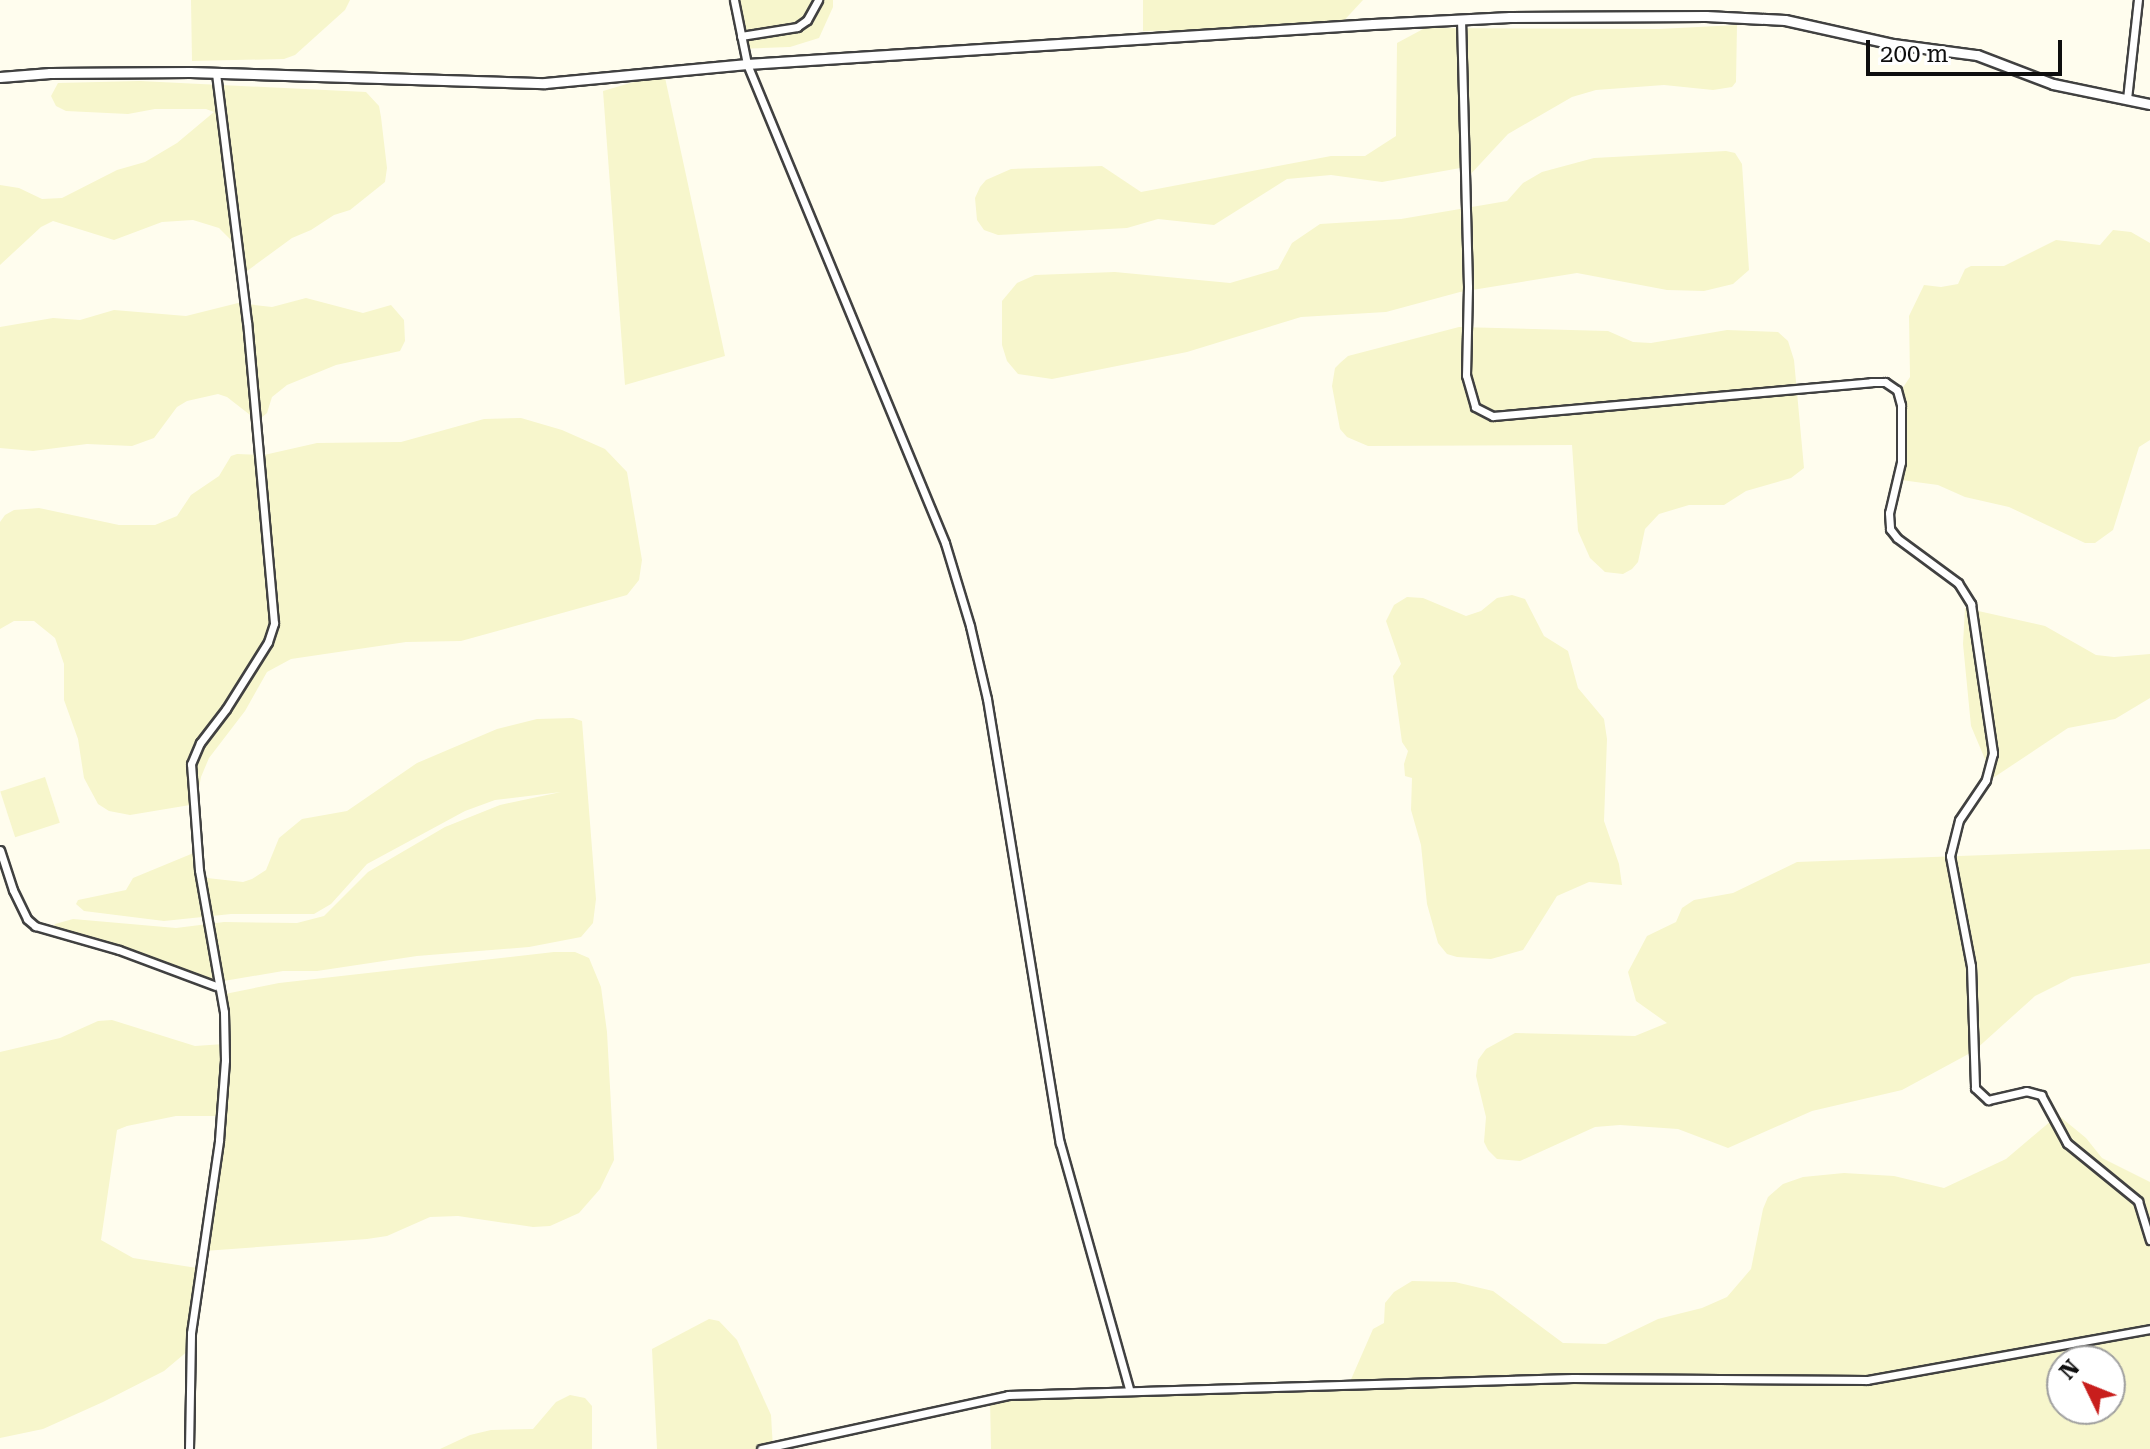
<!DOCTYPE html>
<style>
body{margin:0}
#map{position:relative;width:2150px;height:1449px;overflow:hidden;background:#fffdee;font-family:"Roboto Serif",serif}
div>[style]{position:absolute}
.farmland>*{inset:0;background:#f7f6cc;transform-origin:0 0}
.roads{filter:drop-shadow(2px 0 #414141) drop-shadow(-2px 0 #414141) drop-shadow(0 2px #414141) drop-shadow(0 -2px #414141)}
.minor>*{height:7px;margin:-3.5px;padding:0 3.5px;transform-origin:3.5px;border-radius:3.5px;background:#fff}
.tertiary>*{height:9px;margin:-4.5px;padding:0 4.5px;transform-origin:4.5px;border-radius:4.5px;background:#fff}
span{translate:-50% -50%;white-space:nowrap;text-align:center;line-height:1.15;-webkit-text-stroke:8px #fff;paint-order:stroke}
.north{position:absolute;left:2046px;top:1345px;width:80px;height:80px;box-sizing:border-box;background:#fff;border:2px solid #9f9f9f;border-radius:50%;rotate:313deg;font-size:22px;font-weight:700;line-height:32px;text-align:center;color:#0e0e0e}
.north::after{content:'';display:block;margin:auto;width:28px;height:36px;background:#c81e1c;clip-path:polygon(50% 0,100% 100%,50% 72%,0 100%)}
.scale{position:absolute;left:1866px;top:40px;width:196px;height:36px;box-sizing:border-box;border:4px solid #0e0e0e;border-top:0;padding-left:10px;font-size:24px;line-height:28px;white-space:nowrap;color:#0e0e0e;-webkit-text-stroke:6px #fff;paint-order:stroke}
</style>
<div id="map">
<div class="farmland">
<div style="clip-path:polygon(191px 0,350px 0,345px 10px,295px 55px,284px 59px,192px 61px)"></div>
<div style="clip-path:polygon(729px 0,833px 0,833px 7px,819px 38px,790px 47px,739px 49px)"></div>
<div style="clip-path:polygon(1143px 0,1363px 0,1338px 27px,1143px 31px)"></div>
<div style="clip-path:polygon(1737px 25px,1736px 82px,1732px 87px,1713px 90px,1664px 85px,1596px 90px,1572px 97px,1508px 134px,1468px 177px,1466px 167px,1382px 182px,1331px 175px,1287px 179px,1214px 225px,1158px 219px,1127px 228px,998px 235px,984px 230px,977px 220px,975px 198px,980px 187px,986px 180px,1011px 169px,1102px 166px,1141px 192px,1331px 156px,1365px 156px,1396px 136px,1397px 43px,1425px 28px,1659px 29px)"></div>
<div style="clip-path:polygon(664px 73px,725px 356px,625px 385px,603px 91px)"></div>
<div style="clip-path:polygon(140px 81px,366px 92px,379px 106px,381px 117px,387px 168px,385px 182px,350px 210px,334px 215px,311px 230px,292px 238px,247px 271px,243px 269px,231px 240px,219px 228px,193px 220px,162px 222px,114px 240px,53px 221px,41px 227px,0 265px,0 185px,19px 188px,42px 199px,62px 198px,117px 170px,145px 162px,177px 143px,214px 112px,206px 109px,155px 109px,128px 114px,66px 111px,56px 106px,51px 96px,58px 83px)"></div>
<div style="clip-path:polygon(1726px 151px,1735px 153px,1742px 164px,1749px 270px,1733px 284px,1704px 291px,1667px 290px,1577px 273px,1460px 292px,1386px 312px,1301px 317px,1187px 352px,1052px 379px,1018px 374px,1007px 361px,1002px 345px,1002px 301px,1017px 283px,1035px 275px,1115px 272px,1230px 283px,1278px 269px,1292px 243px,1320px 224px,1401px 219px,1507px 201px,1523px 183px,1542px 172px,1594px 158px)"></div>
<div style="clip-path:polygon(2113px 230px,2131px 232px,2150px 243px,2150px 440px,2139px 447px,2113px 530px,2095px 543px,2085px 543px,2009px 507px,1965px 497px,1938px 485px,1901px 480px,1902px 389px,1910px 377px,1909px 316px,1924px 285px,1941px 287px,1958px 284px,1965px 269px,1971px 266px,2004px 266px,2056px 240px,2100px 245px)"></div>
<div style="clip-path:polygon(306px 298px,363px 313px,391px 305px,404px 320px,405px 341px,400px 351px,336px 365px,287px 385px,272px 397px,267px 413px,261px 418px,254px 418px,227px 397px,218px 394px,187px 401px,177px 407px,154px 438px,132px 446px,87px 444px,33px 451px,0 448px,0 327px,53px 318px,80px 320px,114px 310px,186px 316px,238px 303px,272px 307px)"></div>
<div style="clip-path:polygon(1459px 327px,1608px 331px,1633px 342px,1651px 343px,1727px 330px,1778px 332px,1788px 341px,1794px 360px,1804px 468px,1791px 478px,1746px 491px,1724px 505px,1689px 505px,1659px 514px,1645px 529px,1638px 562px,1632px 569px,1623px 574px,1605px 572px,1590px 558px,1578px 531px,1572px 445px,1368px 446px,1347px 437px,1340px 429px,1332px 386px,1335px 368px,1340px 363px,1348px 356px)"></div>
<div style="clip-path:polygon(521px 418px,562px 430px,605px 449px,627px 472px,642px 560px,639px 580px,627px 595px,461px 641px,406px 642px,291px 659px,267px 672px,245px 711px,209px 758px,201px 777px,196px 804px,130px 815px,109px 811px,98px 804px,84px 778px,78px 739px,64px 700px,64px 664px,55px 638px,34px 621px,14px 621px,0 629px,0 522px,5px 515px,14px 510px,39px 508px,119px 525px,155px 525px,177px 516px,191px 495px,219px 476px,231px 456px,237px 454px,264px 455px,317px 443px,401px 442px,484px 419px)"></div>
<div style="clip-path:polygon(1512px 595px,1525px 599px,1544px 636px,1568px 651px,1578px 688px,1604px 719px,1607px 739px,1604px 821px,1619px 864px,1622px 885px,1589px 882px,1557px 896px,1523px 950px,1491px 959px,1457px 957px,1447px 954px,1438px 943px,1427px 904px,1421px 845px,1411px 810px,1412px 778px,1405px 776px,1404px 764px,1408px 751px,1402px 742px,1393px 676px,1401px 664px,1386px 621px,1394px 605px,1407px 597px,1423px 598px,1466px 616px,1481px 611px,1497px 598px)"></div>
<div style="clip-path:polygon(1965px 608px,2045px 626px,2096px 655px,2114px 657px,2150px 654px,2150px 698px,2115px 719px,2068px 728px,1993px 778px,1971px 726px,1963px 644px)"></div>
<div style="clip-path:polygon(573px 718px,582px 721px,596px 899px,593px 923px,581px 937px,529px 947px,417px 956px,317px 971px,283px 971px,212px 983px,142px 957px,51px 932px,55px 924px,73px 919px,176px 928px,224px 922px,297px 923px,324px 916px,368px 872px,445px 827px,500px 805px,561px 792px,495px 800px,465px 811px,367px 864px,331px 904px,314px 914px,231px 914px,164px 921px,84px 911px,76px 904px,78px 900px,126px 890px,133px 878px,196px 852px,202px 873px,207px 878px,243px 882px,252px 879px,266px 870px,279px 838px,302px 819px,347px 811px,417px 763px,497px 729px,537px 719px)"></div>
<div style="left:45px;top:777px;width:48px;height:47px;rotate:72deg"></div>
<div style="clip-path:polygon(2150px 849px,2150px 963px,2072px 977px,2059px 984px,2035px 996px,1974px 1051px,1902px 1090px,1812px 1111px,1728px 1148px,1678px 1129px,1620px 1125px,1595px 1127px,1520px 1161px,1497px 1159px,1488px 1150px,1484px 1142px,1486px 1117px,1476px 1076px,1478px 1060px,1486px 1049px,1515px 1033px,1635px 1036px,1667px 1023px,1636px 1001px,1628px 972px,1647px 936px,1676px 922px,1682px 908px,1694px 900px,1733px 893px,1797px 862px)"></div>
<div style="clip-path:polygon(554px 952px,575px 952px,589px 958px,601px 987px,607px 1032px,614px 1160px,600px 1189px,579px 1213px,550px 1226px,533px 1227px,458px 1216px,430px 1217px,387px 1236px,367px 1239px,204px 1251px,222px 1116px,176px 1116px,127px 1126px,117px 1130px,101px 1240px,133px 1258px,197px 1268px,189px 1350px,164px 1371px,103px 1402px,43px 1429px,0 1438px,0 1052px,60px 1038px,98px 1021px,112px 1020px,195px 1046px,224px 1044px,230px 1036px,220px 995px,279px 983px)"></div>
<div style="clip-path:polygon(evenodd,2058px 1115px,2086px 1138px,2102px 1158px,2150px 1182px,2150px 1449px,991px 1449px,990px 1398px,1349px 1384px,1373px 1329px,1384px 1323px,1385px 1303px,1394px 1292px,1412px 1281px,1455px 1282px,1493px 1291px,1563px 1343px,1606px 1344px,1658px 1319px,1702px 1308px,1727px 1297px,1751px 1269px,1763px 1209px,1768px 1197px,1783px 1184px,1803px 1177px,1844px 1173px,1894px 1176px,1944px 1188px,2006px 1159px,2058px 1115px,2062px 1361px,2110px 1361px,2110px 1409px,2062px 1409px,2062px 1361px)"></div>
<div style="clip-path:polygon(709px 1319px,719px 1321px,737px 1340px,771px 1415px,773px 1449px,657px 1449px,652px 1349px)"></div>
<div style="clip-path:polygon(570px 1395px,585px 1398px,592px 1406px,592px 1449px,440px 1449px,470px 1435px,491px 1430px,533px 1429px,556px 1402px)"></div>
</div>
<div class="roads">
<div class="minor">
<div style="left:734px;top:0;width:65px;rotate:78.5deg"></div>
<div style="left:747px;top:64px;width:518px;rotate:67.54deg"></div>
<div style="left:945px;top:543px;width:87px;rotate:73.2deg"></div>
<div style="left:970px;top:626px;width:75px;rotate:76.9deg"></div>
<div style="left:987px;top:699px;width:450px;rotate:80.7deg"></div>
<div style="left:1060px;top:1143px;width:255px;rotate:74.3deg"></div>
<div style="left:1461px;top:19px;width:268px;rotate:88.5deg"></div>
<div style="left:1468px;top:287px;width:88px;rotate:91.3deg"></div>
<div style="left:1466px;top:375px;width:33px;rotate:74deg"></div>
<div style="left:1475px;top:407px;width:20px;rotate:27deg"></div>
<div style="left:1493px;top:416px;width:380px;rotate:-5.1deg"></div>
<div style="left:1871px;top:382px;width:14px"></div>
<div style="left:1885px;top:382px;width:14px;rotate:34deg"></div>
<div style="left:1897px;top:390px;width:16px;rotate:75deg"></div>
<div style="left:1901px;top:405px;width:57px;rotate:90deg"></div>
<div style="left:1901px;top:462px;width:52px;rotate:103.2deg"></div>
<div style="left:1889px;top:513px;width:16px;rotate:86deg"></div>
<div style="left:1890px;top:529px;width:11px;rotate:52deg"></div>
<div style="left:1897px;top:538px;width:76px;rotate:36.4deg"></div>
<div style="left:1958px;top:583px;width:25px;rotate:58deg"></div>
<div style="left:1971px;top:604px;width:151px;rotate:81.6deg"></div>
<div style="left:1993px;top:753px;width:28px;rotate:105deg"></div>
<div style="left:1986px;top:780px;width:48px;rotate:124deg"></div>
<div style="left:1959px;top:820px;width:37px;rotate:104deg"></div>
<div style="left:1950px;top:856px;width:112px;rotate:79.2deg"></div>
<div style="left:1971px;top:966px;width:122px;rotate:88.1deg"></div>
<div style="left:1975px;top:1088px;width:18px;rotate:43deg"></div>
<div style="left:1988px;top:1100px;width:39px;rotate:-13deg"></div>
<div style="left:2026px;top:1091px;width:16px;rotate:15deg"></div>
<div style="left:2041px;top:1095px;width:55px;rotate:61.6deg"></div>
<div style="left:2067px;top:1143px;width:92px;rotate:39.2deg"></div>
<div style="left:2138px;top:1201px;width:41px;rotate:72.9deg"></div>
<div style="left:741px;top:36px;width:57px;rotate:-9.1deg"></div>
<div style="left:797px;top:27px;width:12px;rotate:-35deg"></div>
<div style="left:807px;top:20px;width:23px;rotate:-61deg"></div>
<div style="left:2127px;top:99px;width:100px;rotate:-83.7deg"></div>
<div style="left:0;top:850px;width:42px;rotate:72deg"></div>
<div style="left:13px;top:890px;width:32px;rotate:64deg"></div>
<div style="left:27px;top:919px;width:11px;rotate:41deg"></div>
<div style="left:35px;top:926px;width:87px;rotate:15.9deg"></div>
<div style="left:119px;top:950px;width:103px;rotate:20.4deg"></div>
<div style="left:189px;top:1449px;width:116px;rotate:-89deg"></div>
<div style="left:191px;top:1333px;width:195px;rotate:-81.7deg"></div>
<div style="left:219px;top:1140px;width:80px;rotate:-85.7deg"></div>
<div style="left:225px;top:1060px;width:48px;rotate:-91.2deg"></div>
<div style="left:224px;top:1012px;width:144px;rotate:-100deg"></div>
<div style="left:199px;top:870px;width:106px;rotate:-94.3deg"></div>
<div style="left:191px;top:764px;width:23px;rotate:-67deg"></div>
<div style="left:200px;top:743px;width:43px;rotate:-52.6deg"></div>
<div style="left:226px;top:709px;width:79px;rotate:-57.9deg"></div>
<div style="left:268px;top:642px;width:20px;rotate:-72deg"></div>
<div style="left:274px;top:623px;width:302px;rotate:-95.1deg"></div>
<div style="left:247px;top:322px;width:250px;rotate:-97.1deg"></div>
<div style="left:761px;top:1449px;width:253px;rotate:-12.3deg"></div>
<div style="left:1008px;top:1395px;width:565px;rotate:-1.72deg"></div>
<div style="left:1573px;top:1378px;width:294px;rotate:0.4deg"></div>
<div style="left:1867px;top:1380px;width:288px;rotate:-10.2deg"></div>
</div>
<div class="tertiary">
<div style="left:0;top:77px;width:50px;rotate:-4.6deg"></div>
<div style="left:50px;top:73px;width:140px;rotate:-0.4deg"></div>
<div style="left:190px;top:72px;width:355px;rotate:1.8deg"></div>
<div style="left:545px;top:83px;width:203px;rotate:-5.4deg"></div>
<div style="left:747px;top:64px;width:627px;rotate:-3.66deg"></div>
<div style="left:1373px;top:24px;width:137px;rotate:-2.9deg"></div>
<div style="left:1510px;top:17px;width:196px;rotate:-0.3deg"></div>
<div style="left:1706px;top:16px;width:79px;rotate:2.9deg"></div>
<div style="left:1785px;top:20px;width:111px;rotate:12.5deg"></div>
<div style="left:1893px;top:44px;width:85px;rotate:7.5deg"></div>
<div style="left:1977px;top:55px;width:81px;rotate:20.9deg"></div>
<div style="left:2053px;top:84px;width:99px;rotate:11.7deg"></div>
</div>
</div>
<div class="north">N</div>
<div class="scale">200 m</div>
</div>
